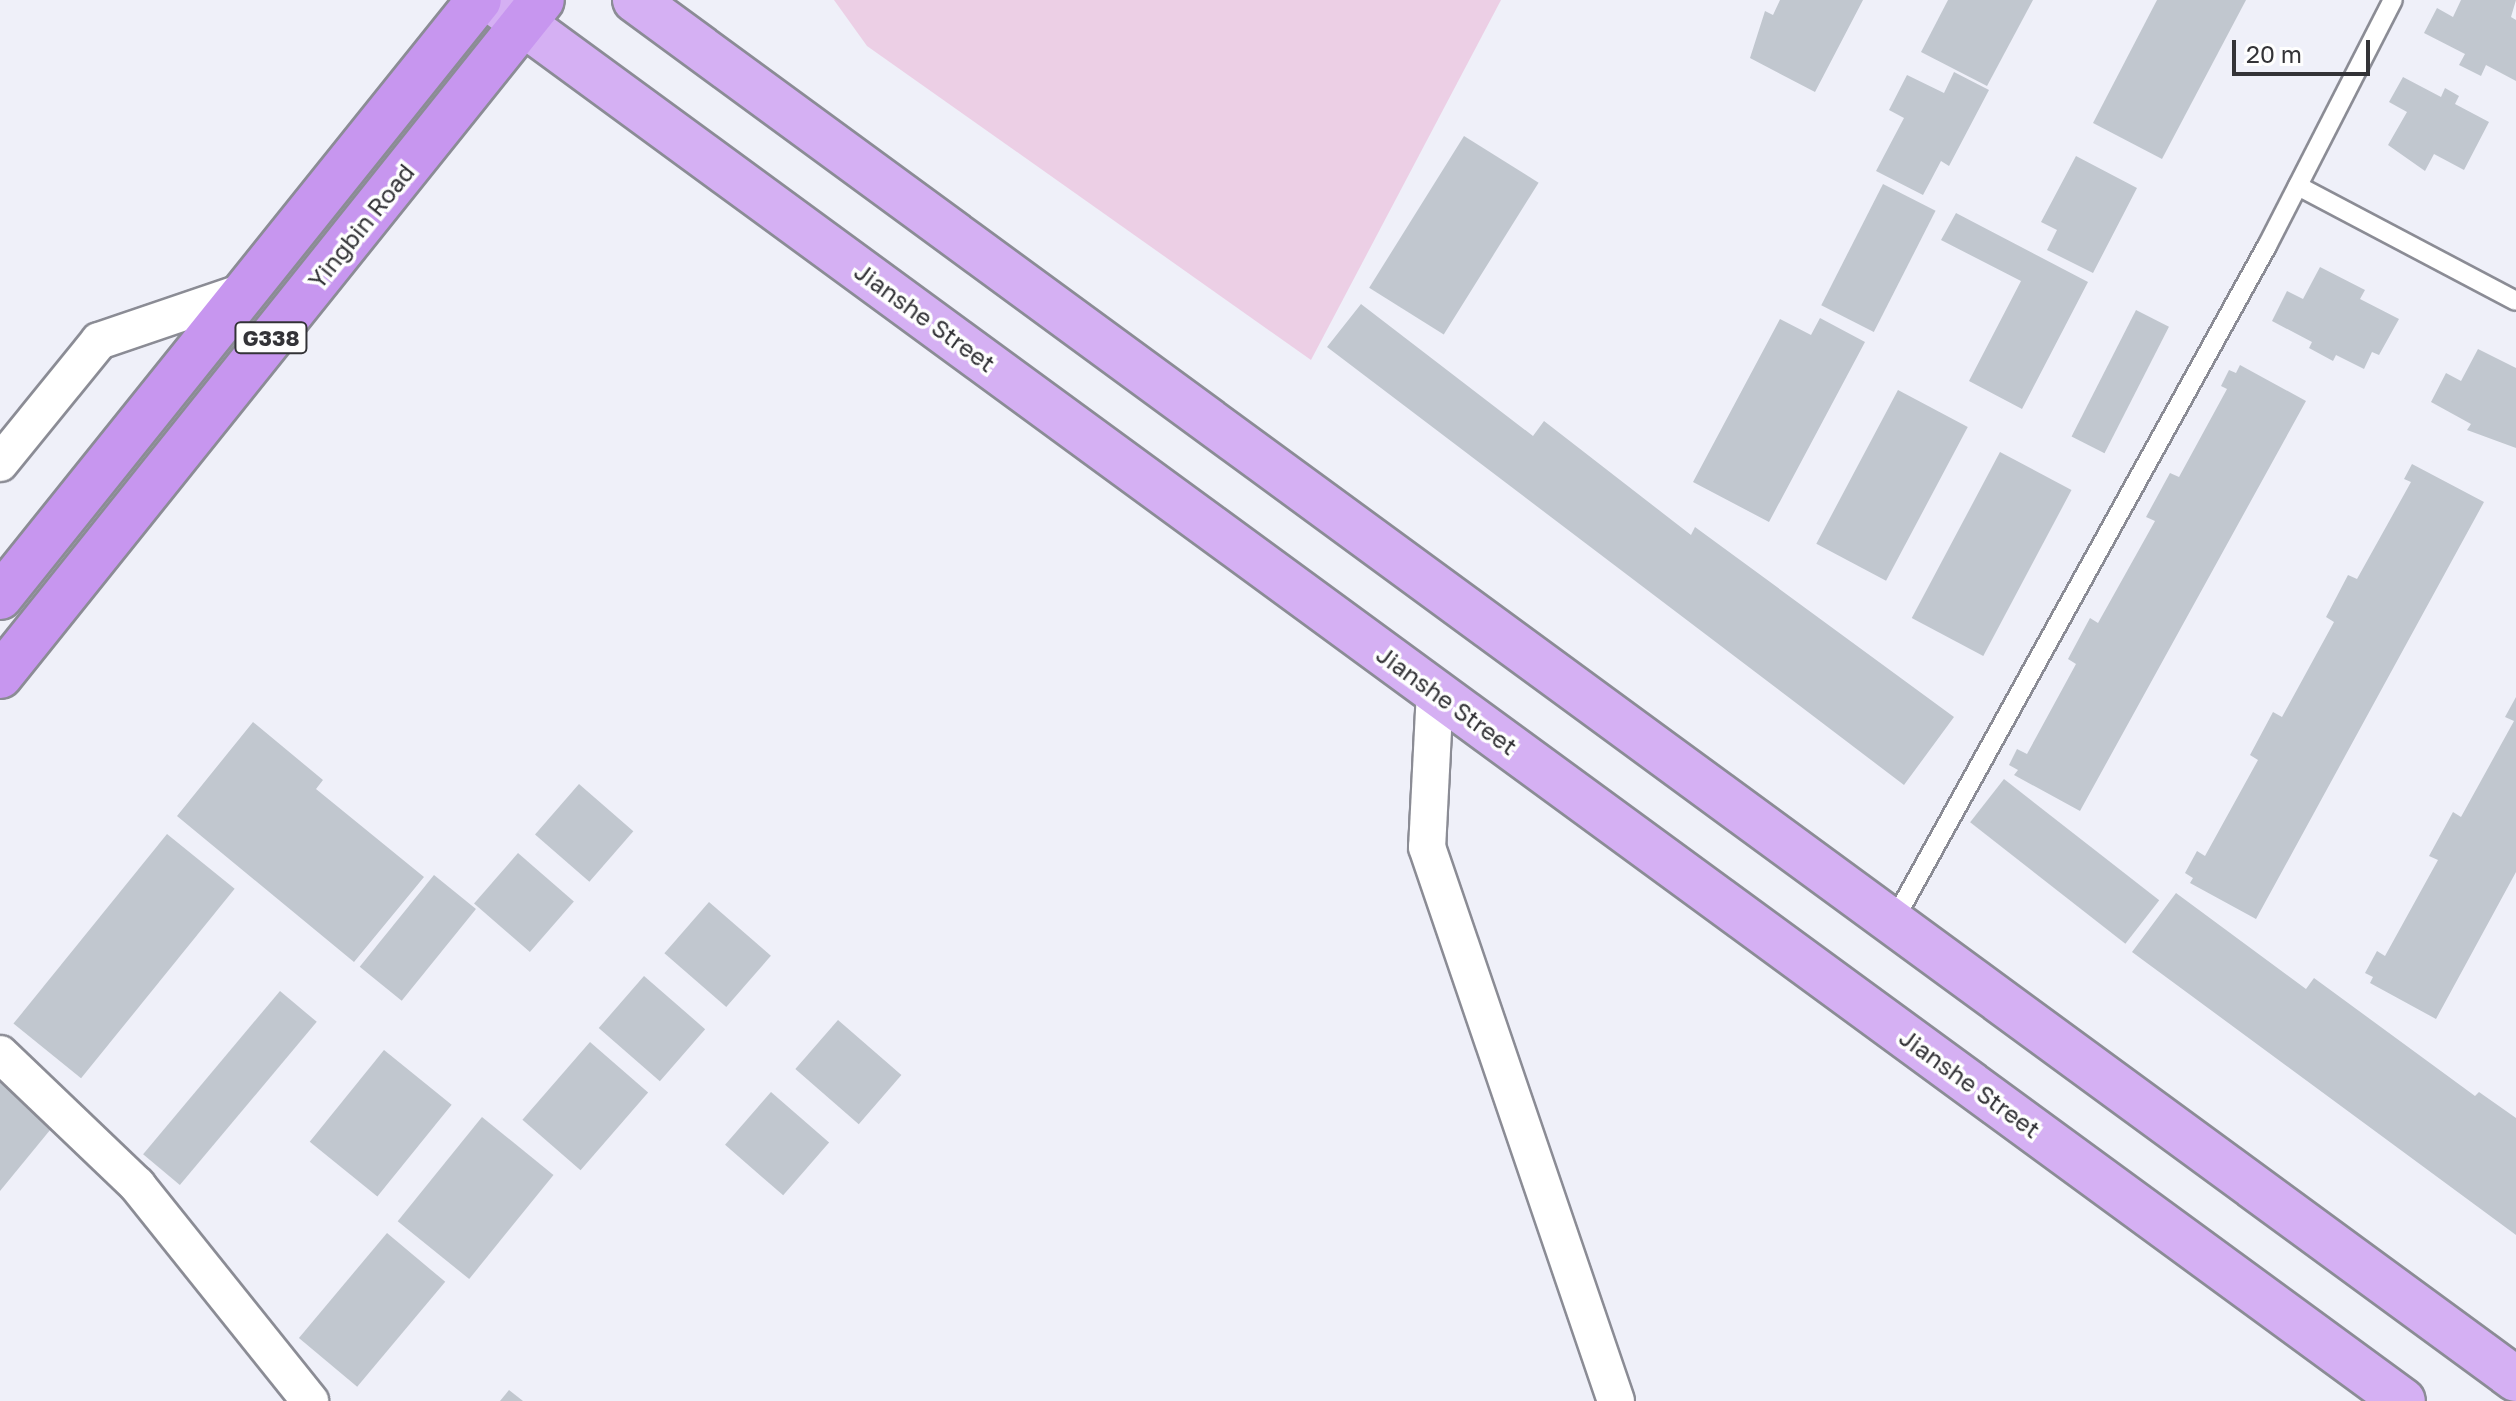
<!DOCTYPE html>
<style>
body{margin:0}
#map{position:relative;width:2516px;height:1401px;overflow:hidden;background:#eff0f9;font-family:"Golos Text",sans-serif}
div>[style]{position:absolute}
.green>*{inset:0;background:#eccfe5}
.building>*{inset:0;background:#c1c7cf;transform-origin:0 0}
.roads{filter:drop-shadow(2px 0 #8b8c95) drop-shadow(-2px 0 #8b8c95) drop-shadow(0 2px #8b8c95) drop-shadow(0 -2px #8b8c95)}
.service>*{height:18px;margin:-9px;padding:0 9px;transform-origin:9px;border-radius:9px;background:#fff}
.minor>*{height:36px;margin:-18px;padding:0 18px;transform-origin:18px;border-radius:18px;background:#fff}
.primary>*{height:44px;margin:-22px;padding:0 22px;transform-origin:22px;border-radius:22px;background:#d5b0f3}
.trunk>*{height:44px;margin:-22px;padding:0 22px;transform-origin:22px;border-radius:22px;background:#c796ef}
span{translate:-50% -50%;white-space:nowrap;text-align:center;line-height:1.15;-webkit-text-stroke:7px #fefefe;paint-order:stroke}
.shield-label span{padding:2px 6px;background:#fefefe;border:2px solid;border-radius:6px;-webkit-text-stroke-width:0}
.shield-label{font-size:22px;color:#333337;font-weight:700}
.street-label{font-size:24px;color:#333337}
.scale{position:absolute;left:2232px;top:40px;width:138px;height:36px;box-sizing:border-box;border:4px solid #333337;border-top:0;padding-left:10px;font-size:24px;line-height:28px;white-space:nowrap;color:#333337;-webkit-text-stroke:6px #fefefe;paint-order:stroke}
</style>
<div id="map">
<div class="green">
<div style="clip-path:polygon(834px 0,1501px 0,1311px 360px,867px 46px)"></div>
</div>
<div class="building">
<div style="clip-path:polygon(1780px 0,1863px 0,1815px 92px,1750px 58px,1765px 11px,1773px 15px)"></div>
<div style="clip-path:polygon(1948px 0,2033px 0,1987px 86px,1921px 52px)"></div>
<div style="clip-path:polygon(2157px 0,2246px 0,2162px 159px,2093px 123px)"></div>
<div style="clip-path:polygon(2461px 0,2516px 0,2511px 17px,2516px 20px,2516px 81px,2486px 65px,2481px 76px,2459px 65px,2465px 54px,2424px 33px,2437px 8px,2453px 17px)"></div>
<div style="clip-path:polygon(1954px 72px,1989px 90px,1949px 166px,1941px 161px,1923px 195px,1876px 171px,1904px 118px,1889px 110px,1907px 75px,1944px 93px)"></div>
<div style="clip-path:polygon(2403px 77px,2441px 97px,2445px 88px,2459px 96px,2455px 104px,2489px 122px,2464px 170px,2434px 154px,2425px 171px,2388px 145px,2407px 112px,2389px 102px)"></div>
<div style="left:1464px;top:136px;width:88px;height:179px;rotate:32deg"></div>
<div style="clip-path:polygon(2076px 156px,2137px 188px,2093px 273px,2047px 250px,2057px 230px,2041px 222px)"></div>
<div style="left:1883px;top:184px;width:59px;height:136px;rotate:27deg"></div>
<div style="clip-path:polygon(1956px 213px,2088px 282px,2022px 409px,1969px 381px,2021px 281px,1941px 240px)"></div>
<div style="clip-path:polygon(2320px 267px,2365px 290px,2360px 299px,2399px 319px,2379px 355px,2372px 352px,2364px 369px,2336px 355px,2333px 361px,2309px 348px,2312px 342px,2272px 321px,2287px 291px,2303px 299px)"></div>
<div style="clip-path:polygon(1361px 304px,1533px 436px,1544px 421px,1691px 535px,1695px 527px,1954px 717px,1904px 785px,1327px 347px)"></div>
<div style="left:2136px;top:310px;width:37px;height:142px;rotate:27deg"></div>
<div style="clip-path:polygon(1820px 318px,1865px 342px,1769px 522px,1693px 482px,1780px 319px,1811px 335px)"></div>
<div style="clip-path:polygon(2478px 349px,2516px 368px,2516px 448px,2467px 430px,2471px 424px,2431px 402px,2446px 373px,2461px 381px)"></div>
<div style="clip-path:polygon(2240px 365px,2306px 401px,2080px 811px,2014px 775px,2018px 770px,2009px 765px,2017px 749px,2027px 754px,2076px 664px,2068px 659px,2090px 618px,2098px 623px,2155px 521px,2146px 517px,2170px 473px,2179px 477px,2227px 389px,2221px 386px,2229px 370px,2236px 373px)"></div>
<div style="left:1898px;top:390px;width:79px;height:174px;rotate:28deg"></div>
<div style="left:2000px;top:452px;width:81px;height:188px;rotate:28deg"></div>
<div style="clip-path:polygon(2412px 464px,2484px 502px,2256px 919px,2190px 883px,2193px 878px,2185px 873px,2197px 851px,2205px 856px,2258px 760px,2250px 755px,2273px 712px,2282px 717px,2334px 622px,2326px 617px,2348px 575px,2357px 579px,2411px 482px,2404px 479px)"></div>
<div style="clip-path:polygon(2516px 697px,2516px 872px,2436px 1019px,2370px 983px,2373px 977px,2365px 973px,2377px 951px,2385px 956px,2438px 860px,2429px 856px,2453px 812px,2461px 817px,2514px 721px,2505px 717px)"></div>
<div style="clip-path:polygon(253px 722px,323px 780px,316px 789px,424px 877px,354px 962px,177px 816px)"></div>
<div style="left:2004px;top:779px;width:197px;height:55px;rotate:38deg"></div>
<div style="left:579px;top:784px;width:72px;height:67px;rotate:41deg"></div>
<div style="left:167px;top:834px;width:87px;height:244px;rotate:39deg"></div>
<div style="left:518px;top:853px;width:74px;height:67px;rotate:41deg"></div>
<div style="left:434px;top:875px;width:54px;height:118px;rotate:39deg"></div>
<div style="clip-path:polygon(2176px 893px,2306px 989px,2314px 978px,2475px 1096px,2479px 1092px,2516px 1118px,2516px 1235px,2132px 952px)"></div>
<div style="left:709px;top:902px;width:82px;height:68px;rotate:41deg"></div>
<div style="left:644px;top:976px;width:81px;height:69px;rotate:41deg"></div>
<div style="left:280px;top:991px;width:48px;height:213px;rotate:40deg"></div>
<div style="left:838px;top:1020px;width:84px;height:65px;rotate:41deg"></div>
<div style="left:590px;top:1042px;width:77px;height:103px;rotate:41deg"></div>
<div style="left:384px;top:1050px;width:87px;height:118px;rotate:39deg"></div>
<div style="clip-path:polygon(0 1061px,64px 1113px,0 1191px)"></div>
<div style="left:771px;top:1092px;width:77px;height:70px;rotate:41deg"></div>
<div style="left:482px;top:1117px;width:92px;height:134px;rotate:39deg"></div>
<div style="left:387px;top:1233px;width:76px;height:137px;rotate:40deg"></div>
<div style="clip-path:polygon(509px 1390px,523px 1401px,500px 1401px)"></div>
</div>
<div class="roads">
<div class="service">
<div style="left:2298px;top:186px;width:246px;rotate:27.8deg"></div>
<div style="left:1893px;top:922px;width:773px;rotate:-61.05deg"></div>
<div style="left:2267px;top:246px;width:276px;rotate:-62.9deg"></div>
</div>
<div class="minor">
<div style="left:0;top:463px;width:157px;rotate:-50.9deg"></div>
<div style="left:99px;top:341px;width:155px;rotate:-18.8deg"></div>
<div style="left:1435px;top:691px;width:156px;rotate:92.9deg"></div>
<div style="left:1427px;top:847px;width:585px;rotate:71.16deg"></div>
<div style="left:0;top:1054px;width:190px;rotate:43.7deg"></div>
<div style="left:137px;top:1185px;width:277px;rotate:51.3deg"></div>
</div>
<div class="primary">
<div style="left:491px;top:0;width:2370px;rotate:36.23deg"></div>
<div style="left:635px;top:0;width:2332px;rotate:36.25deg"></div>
</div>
<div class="trunk">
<div style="left:0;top:597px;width:765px;rotate:-51.26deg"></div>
<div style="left:0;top:676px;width:866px;rotate:-51.28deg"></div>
</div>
</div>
<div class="shield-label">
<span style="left:271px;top:338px">G338</span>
</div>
<div class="street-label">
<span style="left:361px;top:226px;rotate:-51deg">Yingbin Road</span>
<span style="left:925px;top:317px;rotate:36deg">Jianshe Street</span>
<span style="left:1447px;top:700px;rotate:36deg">Jianshe Street</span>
<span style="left:1970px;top:1083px;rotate:36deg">Jianshe Street</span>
</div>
<div class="scale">20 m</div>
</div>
